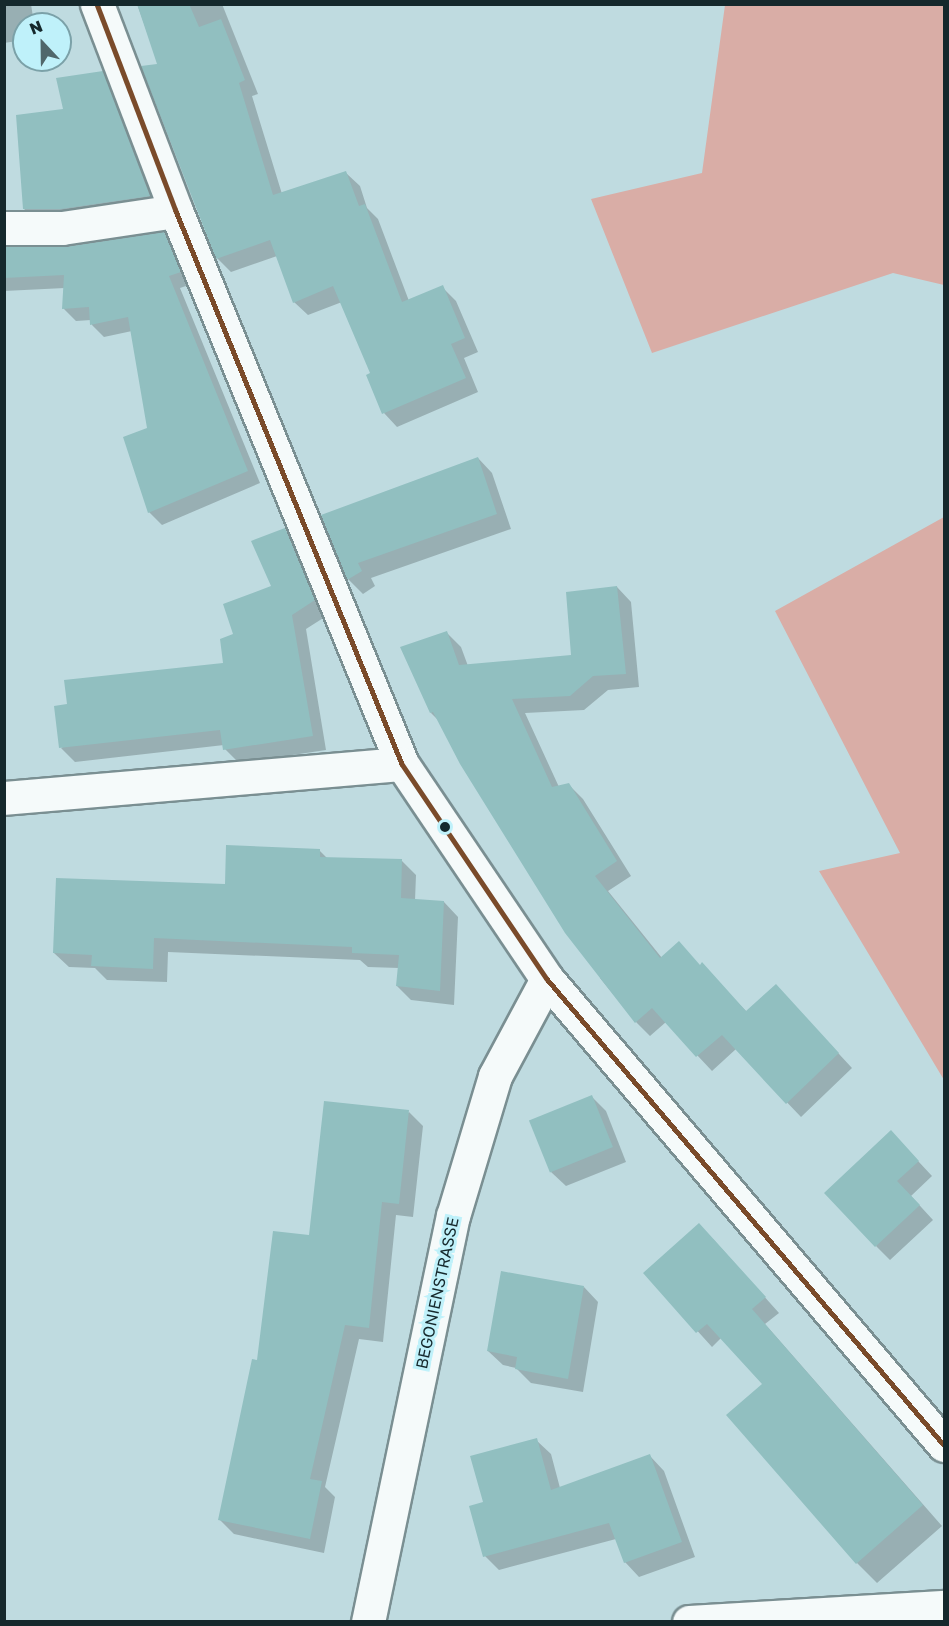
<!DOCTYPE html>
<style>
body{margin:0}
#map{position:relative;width:949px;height:1626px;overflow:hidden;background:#bfdbe0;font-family:"Golos Text",sans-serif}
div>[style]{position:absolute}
.green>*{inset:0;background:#d9ada6}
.shadow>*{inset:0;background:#0003}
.building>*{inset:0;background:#91bfc0;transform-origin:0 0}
.roads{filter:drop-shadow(2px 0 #7a8f92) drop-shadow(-2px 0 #7a8f92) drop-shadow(0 2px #7a8f92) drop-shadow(0 -2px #7a8f92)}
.minor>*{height:33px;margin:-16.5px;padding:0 16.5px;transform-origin:16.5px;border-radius:16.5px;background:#f5fafa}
.bus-1>*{height:4.5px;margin:-2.25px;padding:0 2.25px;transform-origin:2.25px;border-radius:2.25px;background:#7a4b2a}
.dots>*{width:16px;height:16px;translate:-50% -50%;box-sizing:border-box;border:3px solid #bff1fa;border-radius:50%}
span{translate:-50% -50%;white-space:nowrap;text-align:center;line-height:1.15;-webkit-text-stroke:6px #bff1fa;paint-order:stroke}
.street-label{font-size:16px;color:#15282c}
.frame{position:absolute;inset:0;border:6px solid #15282c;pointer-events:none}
.north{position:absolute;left:12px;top:12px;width:60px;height:60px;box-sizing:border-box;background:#bff1fa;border:2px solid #7ba1a8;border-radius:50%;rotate:338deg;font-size:16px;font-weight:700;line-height:24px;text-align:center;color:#15282c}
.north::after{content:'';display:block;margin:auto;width:21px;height:27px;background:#50676b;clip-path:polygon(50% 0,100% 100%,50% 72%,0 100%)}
</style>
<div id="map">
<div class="green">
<div style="clip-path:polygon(725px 5px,944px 5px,944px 285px,893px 273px,652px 353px,591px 199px,702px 173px)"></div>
<div style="clip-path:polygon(944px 517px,944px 1080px,819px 871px,900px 853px,775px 611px)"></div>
</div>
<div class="shadow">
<div style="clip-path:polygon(4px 4px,31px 4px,34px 24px,24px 24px,24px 40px,4px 43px)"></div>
<div style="clip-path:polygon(137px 4px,222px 4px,258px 94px,252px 96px,282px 194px,346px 173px,360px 186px,367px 208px,378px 219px,409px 301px,442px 287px,456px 301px,478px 352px,464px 358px,478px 392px,397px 427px,384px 413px,372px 374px,342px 302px,308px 315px,294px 302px,277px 256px,231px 272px,217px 258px,159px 65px)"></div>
<div style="clip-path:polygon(102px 73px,117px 88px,163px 210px,39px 223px,24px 209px,64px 110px)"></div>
<div style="clip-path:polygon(164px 233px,176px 246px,192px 284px,180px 288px,260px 483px,162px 525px,149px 512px,125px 437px,148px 429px,132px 331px,104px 337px,92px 325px,91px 320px,76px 321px,64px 309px,65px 288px,4px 291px,4px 248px,62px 248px)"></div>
<div style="clip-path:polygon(478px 458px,492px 473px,511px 529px,371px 578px,375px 586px,363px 594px,348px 579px,322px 516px)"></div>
<div style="clip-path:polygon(285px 530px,299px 544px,328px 615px,306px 629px,326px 750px,239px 763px,225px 749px,224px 745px,75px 762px,61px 748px,224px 664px,235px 635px,273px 587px)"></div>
<div style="clip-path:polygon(617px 587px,631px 602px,639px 687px,608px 690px,584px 710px,525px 713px,559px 787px,569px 785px,583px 799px,631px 876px,608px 891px,662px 958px,701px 966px,747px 1012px,790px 1001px,852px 1068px,801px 1117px,736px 1049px,712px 1071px,666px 1022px,650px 1036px,636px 1022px,600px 978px,602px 976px,439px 721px,431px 713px,447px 633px,461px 647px,468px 666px,572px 656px)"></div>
<div style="clip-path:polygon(319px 850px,328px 859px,402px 861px,416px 875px,415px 901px,444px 902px,458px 917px,454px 1005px,411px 1000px,397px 986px,399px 968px,368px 967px,360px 960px,168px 952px,167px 982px,107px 980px,95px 968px,69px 967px,54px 953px)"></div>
<div style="clip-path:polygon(592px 1097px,606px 1111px,626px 1162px,566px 1186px,551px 1172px)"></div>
<div style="clip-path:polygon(409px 1112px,423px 1126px,413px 1217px,396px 1215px,383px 1342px,359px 1339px,325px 1487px,335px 1497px,324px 1553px,234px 1534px,220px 1520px,259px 1362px,311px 1237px)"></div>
<div style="clip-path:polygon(905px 1147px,932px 1176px,911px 1196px,933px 1220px,890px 1260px,876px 1246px)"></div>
<div style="clip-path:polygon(713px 1239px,779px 1313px,765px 1324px,942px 1526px,877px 1583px,857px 1563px,764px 1384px,721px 1338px,712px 1347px,645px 1273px)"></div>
<div style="clip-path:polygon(584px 1287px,598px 1302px,583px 1392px,531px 1383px,516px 1368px,503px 1365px,488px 1351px)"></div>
<div style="clip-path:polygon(536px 1440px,551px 1454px,560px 1488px,650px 1456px,664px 1471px,695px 1557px,639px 1577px,625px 1562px,616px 1539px,499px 1570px,485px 1556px,485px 1503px)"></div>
</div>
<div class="building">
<div style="clip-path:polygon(137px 4px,189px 4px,199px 27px,221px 19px,245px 80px,239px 83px,273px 195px,346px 171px,359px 206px,365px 204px,402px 302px,443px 285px,465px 338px,451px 344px,466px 378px,382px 414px,366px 375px,370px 373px,333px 286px,293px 303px,270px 240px,216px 259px,141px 66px,157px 64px)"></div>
<div style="clip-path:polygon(103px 71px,150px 196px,61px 209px,23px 209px,16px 115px,63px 109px,56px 78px)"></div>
<div style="clip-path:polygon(164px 232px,181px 272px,169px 276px,248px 471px,148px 513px,123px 437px,147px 428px,128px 317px,90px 325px,89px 307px,62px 309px,64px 275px,4px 278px,4px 247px,65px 247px)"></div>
<div style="clip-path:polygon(478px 457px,497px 514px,358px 563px,362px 571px,347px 580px,321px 515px)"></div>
<div style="clip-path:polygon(285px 528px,315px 600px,292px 615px,313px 736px,223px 750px,220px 730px,59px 748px,54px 706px,67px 704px,64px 680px,223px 663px,220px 639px,233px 634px,223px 604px,271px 586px,251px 541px)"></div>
<div style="clip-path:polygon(617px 586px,626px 674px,593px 676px,570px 696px,512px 699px,552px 787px,569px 783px,617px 861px,595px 876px,660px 958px,679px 941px,700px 965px,702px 962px,746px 1011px,776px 984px,839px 1053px,786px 1104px,722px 1035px,696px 1057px,652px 1008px,635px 1023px,565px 933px,460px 764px,433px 712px,430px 713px,400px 647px,447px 631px,459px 665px,571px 655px,566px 592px)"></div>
<div style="clip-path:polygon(226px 845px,320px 849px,320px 857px,402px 859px,401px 898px,444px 901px,440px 991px,396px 986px,399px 955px,352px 953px,352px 947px,154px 938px,153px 969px,91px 966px,92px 955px,53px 953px,56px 878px,225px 884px)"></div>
<div style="left:592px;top:1095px;width:56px;height:68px;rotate:68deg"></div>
<div style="clip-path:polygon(324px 1101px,409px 1110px,399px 1204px,382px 1202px,369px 1328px,345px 1325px,310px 1479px,322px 1481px,310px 1539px,218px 1520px,252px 1359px,257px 1360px,273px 1231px,309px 1235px)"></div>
<div style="clip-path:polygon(891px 1130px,919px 1161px,897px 1181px,920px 1205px,875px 1247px,824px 1193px)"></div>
<div style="clip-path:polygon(699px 1223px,766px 1297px,752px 1309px,923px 1505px,856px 1564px,726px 1415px,762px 1384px,707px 1324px,696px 1333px,643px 1273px)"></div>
<div style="clip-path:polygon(501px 1271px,584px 1286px,568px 1379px,515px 1369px,517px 1357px,487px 1351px)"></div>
<div style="clip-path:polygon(537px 1438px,551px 1490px,650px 1454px,682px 1542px,624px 1563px,609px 1523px,483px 1557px,469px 1506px,483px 1502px,470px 1456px)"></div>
</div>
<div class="roads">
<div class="minor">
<div style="left:97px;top:4px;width:222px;rotate:69.1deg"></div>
<div style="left:176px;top:211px;width:597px;rotate:67.77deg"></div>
<div style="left:402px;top:764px;width:259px;rotate:56deg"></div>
<div style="left:547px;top:979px;width:612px;rotate:49.57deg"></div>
<div style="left:4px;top:228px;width:58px"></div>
<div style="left:62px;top:228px;width:115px;rotate:-8.5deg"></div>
<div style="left:4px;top:798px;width:399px;rotate:-4.9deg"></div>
<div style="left:368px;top:1622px;width:415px;rotate:-78.2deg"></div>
<div style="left:453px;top:1216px;width:146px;rotate:-73.3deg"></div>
<div style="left:495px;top:1076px;width:110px;rotate:-61.8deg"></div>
<div style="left:689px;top:1622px;width:255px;rotate:-3.4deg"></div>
</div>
</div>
<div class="bus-1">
<div style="left:97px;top:4px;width:222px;rotate:69.1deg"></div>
<div style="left:176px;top:211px;width:597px;rotate:67.77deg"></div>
<div style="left:402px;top:764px;width:259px;rotate:56deg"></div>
<div style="left:547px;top:979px;width:612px;rotate:49.57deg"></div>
</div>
<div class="dots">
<div style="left:445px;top:827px;background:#15282c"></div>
</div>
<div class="street-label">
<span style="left:437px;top:1293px;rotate:-78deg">BEGONIENSTRASSE</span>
</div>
<div class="frame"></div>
<div class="north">N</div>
</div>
